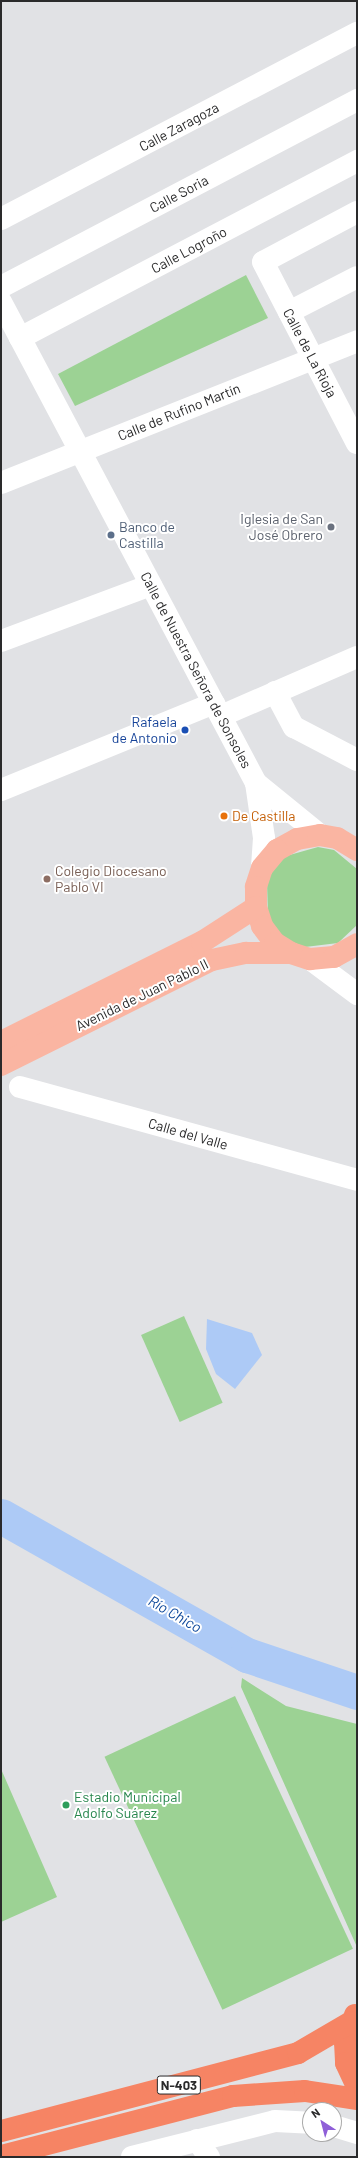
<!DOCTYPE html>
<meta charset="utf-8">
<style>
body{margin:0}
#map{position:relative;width:358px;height:2158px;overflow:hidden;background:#e1e2e5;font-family:Barlow,sans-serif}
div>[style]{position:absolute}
.green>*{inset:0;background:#9cd294;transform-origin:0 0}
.water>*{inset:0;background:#adcaf6}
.river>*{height:35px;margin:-17.5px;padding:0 17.5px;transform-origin:17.5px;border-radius:17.5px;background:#adcaf6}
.minor>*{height:22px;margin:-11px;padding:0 11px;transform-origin:11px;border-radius:11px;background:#fff}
.major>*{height:22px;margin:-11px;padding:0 11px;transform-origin:11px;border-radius:11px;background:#fab5a2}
.highway>*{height:22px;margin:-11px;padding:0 11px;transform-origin:11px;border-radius:11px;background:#f68464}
.dots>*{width:11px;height:11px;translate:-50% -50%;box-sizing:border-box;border:2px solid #fff;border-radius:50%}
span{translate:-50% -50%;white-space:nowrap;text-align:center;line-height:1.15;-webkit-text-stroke:4px #fff;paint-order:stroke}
.shield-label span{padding:1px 3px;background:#fff;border:1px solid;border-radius:3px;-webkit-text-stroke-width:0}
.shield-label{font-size:13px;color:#2a2a2b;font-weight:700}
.street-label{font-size:14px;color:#2a2a2b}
.worship-label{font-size:14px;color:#5b616d}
.right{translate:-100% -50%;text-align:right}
.service-label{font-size:14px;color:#4e5e75}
.left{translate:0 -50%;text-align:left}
.transit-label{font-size:14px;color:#164399}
.food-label{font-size:14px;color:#c56008}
.education-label{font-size:14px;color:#785e54}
.leisure-label{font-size:14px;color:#27864d}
.water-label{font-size:15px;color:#0f499b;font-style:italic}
.frame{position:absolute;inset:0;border:2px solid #2a2a2b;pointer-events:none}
.north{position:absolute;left:302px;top:2102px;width:40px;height:40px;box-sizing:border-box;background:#fff;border:1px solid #aaa;border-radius:50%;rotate:324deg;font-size:11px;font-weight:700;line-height:16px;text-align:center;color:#2a2a2b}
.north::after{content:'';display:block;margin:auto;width:14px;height:18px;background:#8f5fd8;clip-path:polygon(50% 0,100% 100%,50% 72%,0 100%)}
</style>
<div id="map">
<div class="green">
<div style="clip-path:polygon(246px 275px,268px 318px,75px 406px,58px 374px)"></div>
<div style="clip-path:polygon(318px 847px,334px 850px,357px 869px,357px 925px,338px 943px,305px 947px,289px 941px,276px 930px,268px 916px,267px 882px,274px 867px,286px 856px)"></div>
<div style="left:184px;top:1316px;width:95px;height:47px;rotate:66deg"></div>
<div style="clip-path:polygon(242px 1678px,286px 1706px,357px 1724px,357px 1947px,241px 1687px)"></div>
<div style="left:235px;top:1696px;width:279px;height:144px;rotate:65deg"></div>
<div style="clip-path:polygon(1px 1769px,57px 1897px,1px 1922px)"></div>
</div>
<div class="water">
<div style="clip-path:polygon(207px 1319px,252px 1333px,262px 1355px,235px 1389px,216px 1374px,206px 1349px)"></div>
</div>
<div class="river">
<div style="left:1px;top:1516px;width:283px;rotate:29.5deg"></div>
<div style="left:247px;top:1655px;width:116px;rotate:18.6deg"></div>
</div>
<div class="minor">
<div style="left:357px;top:212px;width:106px;rotate:152deg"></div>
<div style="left:263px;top:262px;width:204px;rotate:62.6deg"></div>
<div style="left:1px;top:219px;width:402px;rotate:-27.6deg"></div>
<div style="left:1px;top:287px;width:402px;rotate:-27.7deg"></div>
<div style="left:1px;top:302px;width:544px;rotate:62.07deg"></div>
<div style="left:256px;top:783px;width:56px;rotate:81.7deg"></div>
<div style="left:264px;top:838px;width:30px;rotate:94deg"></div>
<div style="left:289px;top:312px;width:76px;rotate:-27.2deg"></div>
<div style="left:20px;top:338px;width:381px;rotate:-27.7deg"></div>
<div style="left:1px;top:483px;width:383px;rotate:-21.7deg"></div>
<div style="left:1px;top:641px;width:160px;rotate:-20.5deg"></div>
<div style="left:275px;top:692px;width:40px;rotate:62deg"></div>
<div style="left:294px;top:727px;width:71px;rotate:27.6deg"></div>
<div style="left:221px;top:716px;width:148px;rotate:-23.5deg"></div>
<div style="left:256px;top:783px;width:82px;rotate:39.1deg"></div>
<div style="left:1px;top:790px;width:230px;rotate:-22.2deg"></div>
<div style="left:310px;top:959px;width:59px;rotate:36.7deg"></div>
<div style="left:20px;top:1087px;width:350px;rotate:15.4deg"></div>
<div style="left:334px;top:2126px;width:24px;rotate:17deg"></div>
<div style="left:197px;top:2140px;width:21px;rotate:55deg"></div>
<div style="left:132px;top:2157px;width:147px;rotate:-14.1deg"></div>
<div style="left:275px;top:2121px;width:35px;rotate:3deg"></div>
</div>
<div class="major">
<div style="left:357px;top:850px;width:23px;rotate:-149deg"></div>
<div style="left:337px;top:838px;width:17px;rotate:-170deg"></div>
<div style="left:320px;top:835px;width:23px;rotate:170deg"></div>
<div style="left:297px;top:839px;width:23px;rotate:151deg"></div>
<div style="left:277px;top:850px;width:23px;rotate:130deg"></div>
<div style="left:262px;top:868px;width:20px;rotate:108deg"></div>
<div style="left:256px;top:887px;width:20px;rotate:90deg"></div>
<div style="left:256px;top:907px;width:20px;rotate:72deg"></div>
<div style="left:262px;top:926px;width:21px;rotate:53deg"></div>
<div style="left:275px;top:943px;width:19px;rotate:32deg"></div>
<div style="left:291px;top:953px;width:20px;rotate:18deg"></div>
<div style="left:310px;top:959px;width:24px;rotate:-5deg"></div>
<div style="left:334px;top:957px;width:26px;rotate:-29deg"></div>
<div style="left:1px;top:1042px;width:225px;rotate:-26.5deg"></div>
<div style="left:202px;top:942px;width:64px;rotate:-32.9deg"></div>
<div style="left:1px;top:1065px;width:236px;rotate:-26.5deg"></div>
<div style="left:212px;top:960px;width:35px;rotate:-12deg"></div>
<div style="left:246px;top:953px;width:45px"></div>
</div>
<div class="highway">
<div style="left:355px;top:2015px;width:29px;rotate:110deg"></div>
<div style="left:345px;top:2042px;width:21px;rotate:87deg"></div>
<div style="left:346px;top:2063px;width:26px;rotate:65deg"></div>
<div style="left:1px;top:2131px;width:307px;rotate:-14.7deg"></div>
<div style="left:298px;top:2053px;width:61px;rotate:-30.3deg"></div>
<div style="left:1px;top:2156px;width:240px;rotate:-14.5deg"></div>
<div style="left:233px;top:2096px;width:72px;rotate:-4deg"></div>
<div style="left:305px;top:2091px;width:53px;rotate:8.7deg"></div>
</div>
<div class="dots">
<div style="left:331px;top:527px;background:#6b7280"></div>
<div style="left:111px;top:535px;background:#5c6f8a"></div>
<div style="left:185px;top:730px;background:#1a4fb4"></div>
<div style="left:224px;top:816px;background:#e8710a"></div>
<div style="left:47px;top:879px;background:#8d6e63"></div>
<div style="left:66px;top:1805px;background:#2e9e5b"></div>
</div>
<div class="shield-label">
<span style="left:179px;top:2085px">N-403</span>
</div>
<div class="street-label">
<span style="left:179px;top:127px;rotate:-28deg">Calle Zaragoza</span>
<span style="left:179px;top:194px;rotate:-28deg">Calle Soria</span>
<span style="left:189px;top:250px;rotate:-28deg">Calle Logroño</span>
<span style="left:310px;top:353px;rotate:62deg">Calle de La Rioja</span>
<span style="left:179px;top:412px;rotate:-22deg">Calle de Rufino Martín</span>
<span style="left:196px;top:670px;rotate:62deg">Calle de Nuestra Señora de Sonsoles</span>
<span style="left:142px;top:995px;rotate:-26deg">Avenida de Juan Pablo II</span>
<span style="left:188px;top:1134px;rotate:16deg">Calle del Valle</span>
</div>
<div class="worship-label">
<span class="right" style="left:323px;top:527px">Iglesia de San<br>José Obrero</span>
</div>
<div class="service-label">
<span class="left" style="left:119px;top:535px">Banco de<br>Castilla</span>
</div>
<div class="transit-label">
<span class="right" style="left:177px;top:730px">Rafaela<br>de Antonio</span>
</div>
<div class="food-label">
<span class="left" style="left:232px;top:816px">De Castilla</span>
</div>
<div class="education-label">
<span class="left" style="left:55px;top:879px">Colegio Diocesano<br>Pablo VI</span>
</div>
<div class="leisure-label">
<span class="left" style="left:74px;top:1805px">Estadio Municipal<br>Adolfo Suárez</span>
</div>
<div class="water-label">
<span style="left:175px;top:1614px;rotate:30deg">Río Chico</span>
</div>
<div class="frame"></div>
<div class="north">N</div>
</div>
